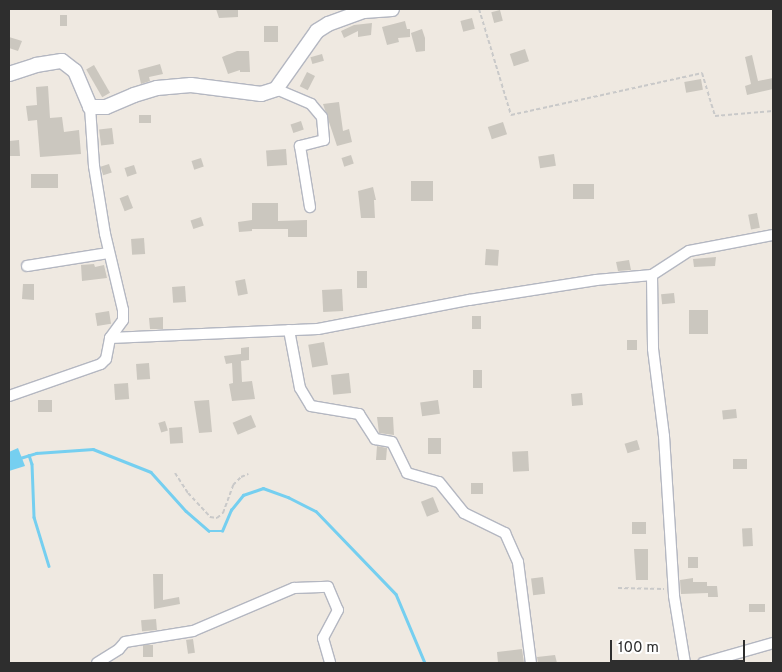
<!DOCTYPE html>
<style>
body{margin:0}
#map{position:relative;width:782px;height:672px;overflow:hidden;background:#efe9e1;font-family:Overpass,sans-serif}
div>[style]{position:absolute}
.water>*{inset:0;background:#75cff0}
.stream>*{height:2.5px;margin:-1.25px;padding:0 1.25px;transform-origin:1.25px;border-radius:1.25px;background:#75cff0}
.building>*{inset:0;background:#cbc7bf;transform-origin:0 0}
.path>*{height:2px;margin-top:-1px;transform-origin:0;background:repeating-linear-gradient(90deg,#c9c9c9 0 4px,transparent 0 6.5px)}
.roads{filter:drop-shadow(1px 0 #b4b7c1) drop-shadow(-1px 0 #b4b7c1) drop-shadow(0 1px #b4b7c1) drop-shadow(0 -1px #b4b7c1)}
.street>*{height:10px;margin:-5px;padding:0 5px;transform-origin:5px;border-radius:5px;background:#fff}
.secondary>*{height:14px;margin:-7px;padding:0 7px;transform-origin:7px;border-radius:7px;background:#fff}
span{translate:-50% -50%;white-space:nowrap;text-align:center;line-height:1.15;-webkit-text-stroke:4.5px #fff;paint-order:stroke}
.frame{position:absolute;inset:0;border:10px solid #2e2e2e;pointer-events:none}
.scale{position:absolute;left:610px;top:640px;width:135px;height:22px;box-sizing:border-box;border:2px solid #2e2e2e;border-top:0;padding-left:6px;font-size:15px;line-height:18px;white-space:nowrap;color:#2e2e2e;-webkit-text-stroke:4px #fff;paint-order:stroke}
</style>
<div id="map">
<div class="water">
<div style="clip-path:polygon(18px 448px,25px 466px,9px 471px,9px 452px)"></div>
</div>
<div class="stream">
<div style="left:29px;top:455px;width:9px;rotate:72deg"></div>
<div style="left:32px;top:464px;width:53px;rotate:87.8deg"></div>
<div style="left:34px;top:517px;width:51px;rotate:73deg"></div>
<div style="left:20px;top:458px;width:17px;rotate:-17deg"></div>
<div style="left:36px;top:453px;width:57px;rotate:-4deg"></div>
<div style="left:93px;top:449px;width:62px;rotate:21.6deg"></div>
<div style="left:151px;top:472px;width:52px;rotate:48.1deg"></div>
<div style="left:186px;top:511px;width:30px;rotate:41deg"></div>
<div style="left:209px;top:531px;width:13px"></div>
<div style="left:222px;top:531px;width:23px;rotate:-67deg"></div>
<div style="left:231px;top:510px;width:19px;rotate:-51deg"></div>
<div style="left:243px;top:495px;width:21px;rotate:-19deg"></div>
<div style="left:263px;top:488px;width:27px;rotate:20deg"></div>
<div style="left:288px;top:497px;width:31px;rotate:27deg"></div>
<div style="left:316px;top:511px;width:115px;rotate:46.1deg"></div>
<div style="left:396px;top:594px;width:75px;rotate:67.2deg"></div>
</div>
<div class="building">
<div style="clip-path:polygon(216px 9px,238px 9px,238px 17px,219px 18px)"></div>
<div style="left:500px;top:10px;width:11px;height:9px;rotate:75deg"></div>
<div style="left:60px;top:15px;width:7px;height:11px"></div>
<div style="left:472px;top:18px;width:11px;height:12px;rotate:75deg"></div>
<div style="clip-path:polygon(405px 21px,407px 29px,410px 29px,410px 37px,398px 38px,399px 42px,387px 45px,382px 27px)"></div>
<div style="clip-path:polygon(372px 23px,371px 35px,358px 37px,358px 31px,344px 38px,341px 31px,354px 25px)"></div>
<div style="left:264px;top:26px;width:14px;height:16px"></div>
<div style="clip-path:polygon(422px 29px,425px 38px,425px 51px,416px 52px,411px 33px)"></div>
<div style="clip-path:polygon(9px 37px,22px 41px,18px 51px,9px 48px)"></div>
<div style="left:525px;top:49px;width:13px;height:16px;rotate:72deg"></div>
<div style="clip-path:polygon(237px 51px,249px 51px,250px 72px,240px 72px,240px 70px,228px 74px,222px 57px)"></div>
<div style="left:322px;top:54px;width:7px;height:12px;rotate:74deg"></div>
<div style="clip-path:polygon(752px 55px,758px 81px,773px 78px,773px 89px,747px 95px,745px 86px,751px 84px,745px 57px)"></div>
<div style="clip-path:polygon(160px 64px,163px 74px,149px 77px,150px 81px,141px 84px,138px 70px)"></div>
<div style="left:94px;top:65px;width:32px;height:9px;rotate:60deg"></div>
<div style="left:307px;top:72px;width:9px;height:16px;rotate:27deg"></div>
<div style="left:701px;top:79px;width:11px;height:17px;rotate:80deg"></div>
<div style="clip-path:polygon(48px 86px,50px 118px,62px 117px,64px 132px,79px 130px,81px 154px,40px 157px,37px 120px,28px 121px,26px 106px,37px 105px,36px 87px)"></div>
<div style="clip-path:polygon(339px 102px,343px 131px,349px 129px,352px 142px,337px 146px,323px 104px)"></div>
<div style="left:139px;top:115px;width:12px;height:8px"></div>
<div style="left:301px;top:121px;width:9px;height:11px;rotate:72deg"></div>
<div style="left:503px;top:122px;width:13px;height:16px;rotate:72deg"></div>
<div style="left:112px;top:128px;width:16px;height:13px;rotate:83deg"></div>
<div style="clip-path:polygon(19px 140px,20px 156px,9px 156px,9px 141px)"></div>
<div style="left:286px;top:149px;width:16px;height:20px;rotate:86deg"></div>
<div style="left:554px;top:154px;width:12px;height:16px;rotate:81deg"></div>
<div style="left:351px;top:155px;width:9px;height:10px;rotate:72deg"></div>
<div style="left:201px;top:158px;width:9px;height:10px;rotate:72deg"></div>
<div style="left:109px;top:164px;width:9px;height:9px;rotate:72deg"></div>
<div style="left:134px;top:165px;width:9px;height:10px;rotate:72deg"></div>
<div style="left:58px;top:174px;width:14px;height:27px;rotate:90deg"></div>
<div style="left:411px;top:181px;width:22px;height:20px"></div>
<div style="left:573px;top:184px;width:21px;height:15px"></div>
<div style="clip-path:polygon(373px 187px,376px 200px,374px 200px,375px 218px,361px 218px,358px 191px)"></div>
<div style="left:128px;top:195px;width:14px;height:9px;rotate:69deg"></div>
<div style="clip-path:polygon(252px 203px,278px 203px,278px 221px,307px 220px,307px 237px,288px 237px,288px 229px,252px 229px,252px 231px,239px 232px,238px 222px,252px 220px)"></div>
<div style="left:757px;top:213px;width:15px;height:9px;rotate:79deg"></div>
<div style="left:201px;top:217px;width:9px;height:11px;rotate:72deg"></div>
<div style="left:144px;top:238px;width:16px;height:13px;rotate:86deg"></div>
<div style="left:486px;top:249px;width:13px;height:16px;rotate:4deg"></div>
<div style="clip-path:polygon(716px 257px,715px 266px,694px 267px,693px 259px)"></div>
<div style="clip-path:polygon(629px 260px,631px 270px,618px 271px,616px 262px)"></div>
<div style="clip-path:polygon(94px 264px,95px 267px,104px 265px,107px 278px,82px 281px,81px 265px)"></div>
<div style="left:357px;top:271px;width:10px;height:17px"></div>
<div style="left:245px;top:279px;width:15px;height:10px;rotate:79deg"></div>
<div style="clip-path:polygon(23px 284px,34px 284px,34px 300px,22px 299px)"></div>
<div style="left:185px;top:286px;width:16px;height:13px;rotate:86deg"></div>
<div style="left:342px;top:289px;width:22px;height:20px;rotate:87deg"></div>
<div style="left:674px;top:293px;width:10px;height:13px;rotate:84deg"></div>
<div style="left:689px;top:310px;width:19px;height:24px"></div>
<div style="left:109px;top:311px;width:13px;height:14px;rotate:81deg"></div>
<div style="left:472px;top:316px;width:9px;height:13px"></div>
<div style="clip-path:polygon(163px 317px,163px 329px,150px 329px,149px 318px)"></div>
<div style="left:627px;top:340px;width:10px;height:10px"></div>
<div style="left:324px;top:342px;width:23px;height:16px;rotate:80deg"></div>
<div style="clip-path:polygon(249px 347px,249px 360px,241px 361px,242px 382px,252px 381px,255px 399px,232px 401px,229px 384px,233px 383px,232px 363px,226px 364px,224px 356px,241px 354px,241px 348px)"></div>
<div style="left:149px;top:363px;width:16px;height:13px;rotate:86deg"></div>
<div style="left:473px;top:370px;width:9px;height:18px"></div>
<div style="left:349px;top:373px;width:20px;height:18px;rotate:84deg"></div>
<div style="left:128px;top:383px;width:16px;height:14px;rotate:86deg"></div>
<div style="left:582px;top:393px;width:12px;height:11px;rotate:85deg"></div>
<div style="left:52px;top:400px;width:12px;height:14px;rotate:90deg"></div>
<div style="clip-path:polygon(209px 400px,212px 432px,199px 433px,194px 401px)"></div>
<div style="left:438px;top:400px;width:14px;height:18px;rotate:82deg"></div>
<div style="left:736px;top:409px;width:9px;height:14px;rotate:84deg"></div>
<div style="left:251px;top:415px;width:13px;height:20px;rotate:67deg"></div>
<div style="clip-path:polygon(377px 417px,393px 417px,394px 435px,379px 433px)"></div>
<div style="left:165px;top:421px;width:10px;height:7px;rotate:73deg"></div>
<div style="left:182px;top:427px;width:16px;height:13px;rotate:86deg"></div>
<div style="left:428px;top:438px;width:13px;height:16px"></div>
<div style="left:637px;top:440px;width:10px;height:13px;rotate:73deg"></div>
<div style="clip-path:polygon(377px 446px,387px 448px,386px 460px,376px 460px)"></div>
<div style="left:528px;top:451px;width:20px;height:16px;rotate:87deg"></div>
<div style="left:747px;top:459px;width:10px;height:14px;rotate:90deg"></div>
<div style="left:471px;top:483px;width:12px;height:11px"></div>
<div style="left:433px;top:497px;width:16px;height:13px;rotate:68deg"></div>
<div style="left:646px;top:522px;width:12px;height:14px;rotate:90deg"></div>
<div style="left:752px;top:528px;width:18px;height:10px;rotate:87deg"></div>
<div style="clip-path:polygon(634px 549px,648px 549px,648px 580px,636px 580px)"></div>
<div style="left:688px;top:557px;width:10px;height:11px"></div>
<div style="clip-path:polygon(153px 574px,163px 574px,163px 600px,179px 597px,180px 604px,154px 609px)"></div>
<div style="left:543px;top:577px;width:17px;height:12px;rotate:83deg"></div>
<div style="clip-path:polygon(693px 578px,693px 582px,707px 582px,707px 586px,717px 586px,718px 597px,708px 597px,708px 593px,681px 594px,680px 580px)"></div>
<div style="left:765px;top:604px;width:8px;height:16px;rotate:90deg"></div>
<div style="left:156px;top:619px;width:11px;height:15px;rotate:85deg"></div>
<div style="left:193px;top:639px;width:14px;height:7px;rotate:82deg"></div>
<div style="left:153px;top:645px;width:12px;height:10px;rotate:90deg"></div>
<div style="clip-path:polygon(522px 649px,524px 663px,498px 663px,497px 652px)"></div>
<div style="clip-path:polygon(555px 655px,557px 663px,538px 663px,537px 657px)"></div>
</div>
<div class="path">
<div style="left:479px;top:9px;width:111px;rotate:73.2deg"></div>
<div style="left:511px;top:115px;width:196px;rotate:-12.4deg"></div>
<div style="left:702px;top:73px;width:45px;rotate:73.2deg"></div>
<div style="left:715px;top:116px;width:58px;rotate:-4.9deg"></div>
<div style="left:175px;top:473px;width:24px;rotate:57deg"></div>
<div style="left:188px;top:493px;width:33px;rotate:47deg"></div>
<div style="left:210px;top:517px;width:7px;rotate:8deg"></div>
<div style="left:217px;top:518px;width:8px;rotate:-40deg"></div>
<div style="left:223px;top:513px;width:30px;rotate:-70deg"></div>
<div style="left:233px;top:485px;width:11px;rotate:-45deg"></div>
<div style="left:241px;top:477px;width:8px;rotate:-23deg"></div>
<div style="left:618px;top:588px;width:46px;rotate:1.2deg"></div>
</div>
<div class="roads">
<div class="street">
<div style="left:276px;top:89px;width:38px;rotate:23deg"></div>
<div style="left:311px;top:104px;width:17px;rotate:50deg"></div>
<div style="left:322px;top:117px;width:23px;rotate:85deg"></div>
<div style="left:324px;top:140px;width:25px;rotate:166deg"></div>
<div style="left:300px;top:146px;width:62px;rotate:80.7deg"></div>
<div style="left:27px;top:266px;width:82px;rotate:-9.1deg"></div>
<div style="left:652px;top:275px;width:74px;rotate:89.2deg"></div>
<div style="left:653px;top:349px;width:88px;rotate:82.8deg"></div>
<div style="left:664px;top:436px;width:160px;rotate:86.4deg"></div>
<div style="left:674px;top:596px;width:68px;rotate:80.7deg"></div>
<div style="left:289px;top:330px;width:59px;rotate:79.3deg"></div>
<div style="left:300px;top:388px;width:21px;rotate:59deg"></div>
<div style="left:311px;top:406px;width:49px;rotate:9.5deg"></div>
<div style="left:359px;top:414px;width:30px;rotate:57deg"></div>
<div style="left:375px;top:439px;width:17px;rotate:10deg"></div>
<div style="left:392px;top:442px;width:34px;rotate:64deg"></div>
<div style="left:407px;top:473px;width:33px;rotate:16deg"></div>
<div style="left:439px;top:482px;width:40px;rotate:51deg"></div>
<div style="left:464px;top:513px;width:46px;rotate:26deg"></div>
<div style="left:505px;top:533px;width:32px;rotate:66deg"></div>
<div style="left:518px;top:562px;width:102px;rotate:82.7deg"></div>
<div style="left:110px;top:338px;width:208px;rotate:-2.5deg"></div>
<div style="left:318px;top:329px;width:154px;rotate:-10.9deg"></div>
<div style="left:469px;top:300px;width:129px;rotate:-8.9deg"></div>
<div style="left:596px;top:280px;width:56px;rotate:-5.1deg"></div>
<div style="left:652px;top:275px;width:44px;rotate:-33deg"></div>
<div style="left:689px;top:251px;width:86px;rotate:-10.8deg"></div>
<div style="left:9px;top:396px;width:97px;rotate:-19.2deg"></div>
<div style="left:101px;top:364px;width:7px;rotate:-45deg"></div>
<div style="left:106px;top:359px;width:21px;rotate:-79deg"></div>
<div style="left:110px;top:338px;width:22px;rotate:-54deg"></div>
<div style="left:123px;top:320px;width:10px;rotate:-90deg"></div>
<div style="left:123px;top:310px;width:78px;rotate:-103.3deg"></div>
<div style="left:105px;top:234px;width:69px;rotate:-99.2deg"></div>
<div style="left:94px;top:166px;width:59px;rotate:-93.9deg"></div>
<div style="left:97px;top:663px;width:26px;rotate:-32deg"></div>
<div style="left:119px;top:649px;width:9px;rotate:-49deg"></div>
<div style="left:125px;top:642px;width:69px;rotate:-9.2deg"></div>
<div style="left:193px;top:631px;width:110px;rotate:-23.1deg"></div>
<div style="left:294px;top:588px;width:34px;rotate:-2deg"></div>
<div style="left:328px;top:587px;width:25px;rotate:67deg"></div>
<div style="left:338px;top:610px;width:32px;rotate:118deg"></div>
<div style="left:323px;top:638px;width:26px;rotate:74deg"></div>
<div style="left:703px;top:663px;width:73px;rotate:-15.9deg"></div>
</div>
<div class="secondary">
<div style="left:9px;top:74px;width:28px;rotate:-18deg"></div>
<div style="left:36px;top:65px;width:26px;rotate:-9deg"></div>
<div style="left:62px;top:61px;width:16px;rotate:38deg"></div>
<div style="left:75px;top:71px;width:39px;rotate:67deg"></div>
<div style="left:90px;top:107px;width:16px"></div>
<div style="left:106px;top:107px;width:30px;rotate:-23deg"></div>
<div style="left:134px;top:95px;width:24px;rotate:-17deg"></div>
<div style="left:157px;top:88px;width:34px;rotate:-5deg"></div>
<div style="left:191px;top:85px;width:71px;rotate:7.3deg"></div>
<div style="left:261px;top:94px;width:16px;rotate:-18deg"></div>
<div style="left:276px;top:89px;width:71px;rotate:-54.7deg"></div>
<div style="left:317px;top:31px;width:13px;rotate:-32deg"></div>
<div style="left:328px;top:24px;width:38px;rotate:-20deg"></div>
<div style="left:364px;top:11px;width:28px;rotate:-4deg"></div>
</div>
</div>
<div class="frame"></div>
<div class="scale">100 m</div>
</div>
